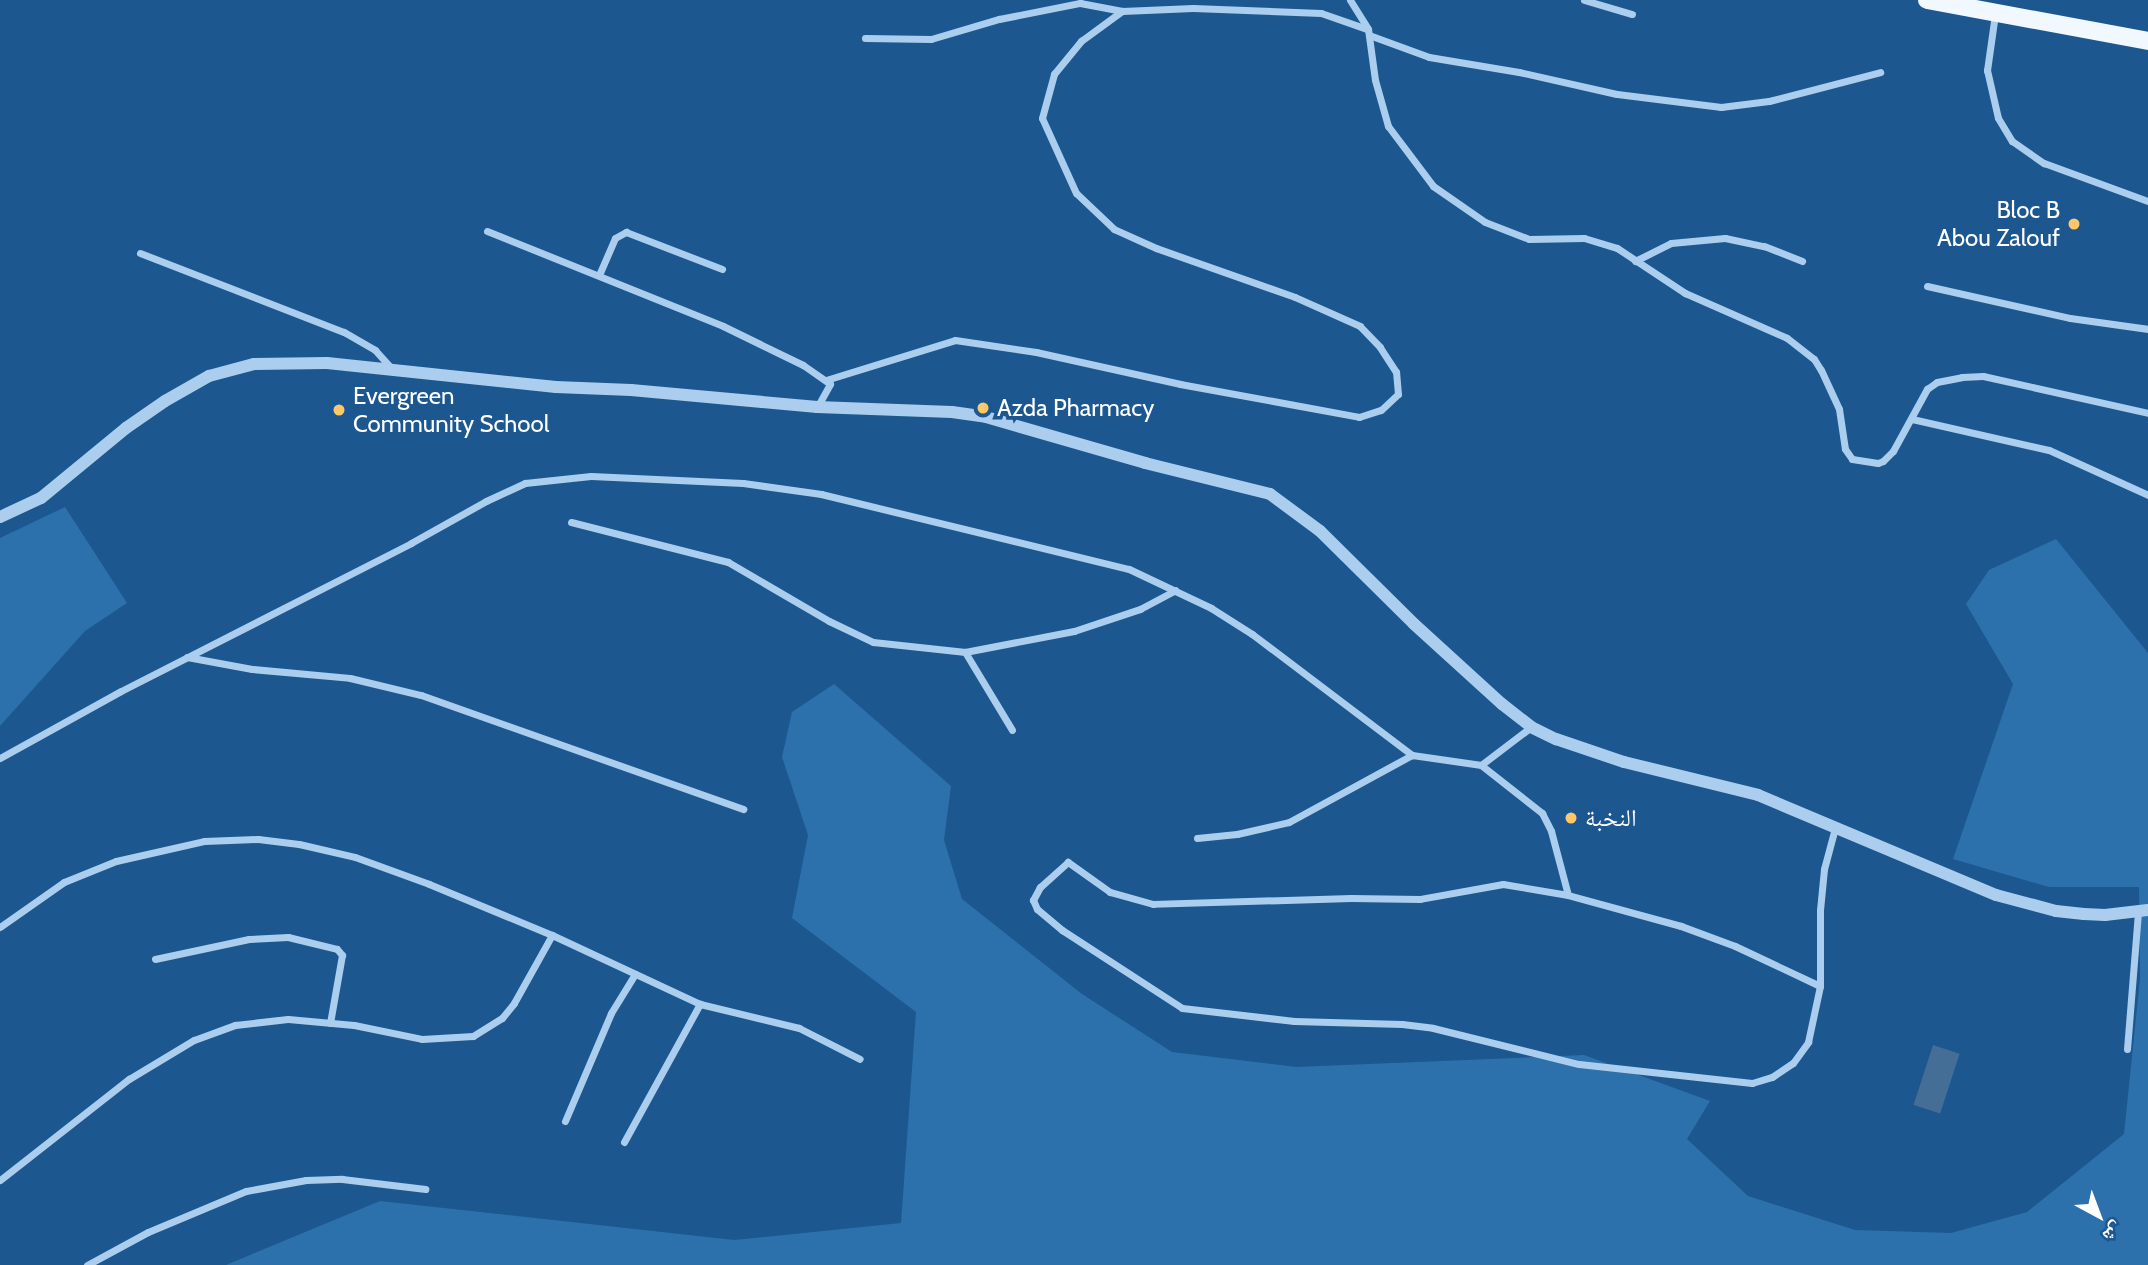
<!DOCTYPE html>
<meta charset="utf-8">
<style>
body{margin:0}
#map{position:relative;width:2148px;height:1265px;overflow:hidden;background:#1c5790;font-family:Cabin,"Noto Naskh Arabic",sans-serif}
div>[style]{position:absolute}
.green>*{inset:0;background:#2c70ac}
.water>*{inset:0;background:#446e96;transform-origin:0 0}
.minor>*{height:7px;margin:-3.5px;padding:0 3.5px;transform-origin:3.5px;border-radius:3.5px;background:#abceee}
.tertiary>*{height:12px;margin:-6px;padding:0 6px;transform-origin:6px;border-radius:6px;background:#abceee}
.primary>*{height:18px;margin:-9px;padding:0 9px;transform-origin:9px;border-radius:9px;background:#f2f8ff}
.dots>*{width:19px;height:19px;translate:-50% -50%;box-sizing:border-box;border:4px solid #1c5790;border-radius:50%}
span{translate:-50% -50%;white-space:nowrap;text-align:center;line-height:1.15;-webkit-text-stroke:7px #1c5790;paint-order:stroke}
.poi-label{font-size:24px;color:#fff}
.right{translate:-100% -50%;text-align:right}
.left{translate:0 -50%;text-align:left}
.north{position:absolute;left:2064px;top:1181px;width:70px;height:70px;-webkit-text-stroke:5px #1c5790;paint-order:stroke;rotate:139deg;font-size:19px;font-weight:700;line-height:28px;text-align:center;color:#fff}
.north::after{content:'';display:block;margin:auto;width:24px;height:32px;background:#fff;clip-path:polygon(50% 0,100% 100%,50% 72%,0 100%)}
</style>
<div id="map">
<div class="green">
<div style="clip-path:polygon(65px 507px,127px 603px,85px 631px,0 726px,0 538px)"></div>
<div style="clip-path:polygon(2056px 539px,2148px 653px,2148px 1265px,226px 1265px,380px 1201px,734px 1240px,901px 1223px,916px 1012px,792px 918px,808px 835px,782px 757px,792px 712px,834px 684px,951px 786px,944px 840px,962px 899px,1082px 994px,1172px 1052px,1296px 1067px,1584px 1055px,1710px 1101px,1687px 1139px,1748px 1196px,1855px 1230px,1951px 1233px,2027px 1212px,2124px 1134px,2140px 979px,2139px 887px,2049px 887px,1953px 859px,2013px 684px,1966px 604px,1989px 570px)"></div>
</div>
<div class="water">
<div style="left:1933px;top:1045px;width:28px;height:63px;rotate:18deg"></div>
</div>
<div class="minor">
<div style="left:1350px;top:0;width:34px;rotate:58deg"></div>
<div style="left:1368px;top:29px;width:51px;rotate:82.2deg"></div>
<div style="left:1375px;top:80px;width:48px;rotate:74.2deg"></div>
<div style="left:1388px;top:126px;width:75px;rotate:53.1deg"></div>
<div style="left:1433px;top:186px;width:63px;rotate:34.7deg"></div>
<div style="left:1485px;top:222px;width:47px;rotate:21.1deg"></div>
<div style="left:1529px;top:239px;width:55px;rotate:-1deg"></div>
<div style="left:1584px;top:238px;width:34px;rotate:17deg"></div>
<div style="left:1617px;top:248px;width:82px;rotate:33.5deg"></div>
<div style="left:1685px;top:293px;width:111px;rotate:23.8deg"></div>
<div style="left:1787px;top:338px;width:34px;rotate:38deg"></div>
<div style="left:1814px;top:359px;width:13px;rotate:58deg"></div>
<div style="left:1821px;top:370px;width:43px;rotate:65.2deg"></div>
<div style="left:1839px;top:409px;width:40px;rotate:81.5deg"></div>
<div style="left:1845px;top:449px;width:12px;rotate:55deg"></div>
<div style="left:1852px;top:459px;width:26px;rotate:9deg"></div>
<div style="left:1878px;top:463px;width:5px;rotate:-22deg"></div>
<div style="left:1883px;top:461px;width:14px;rotate:-45deg"></div>
<div style="left:1893px;top:451px;width:71px;rotate:-61.3deg"></div>
<div style="left:1927px;top:389px;width:12px;rotate:-35deg"></div>
<div style="left:1937px;top:382px;width:25px;rotate:-11deg"></div>
<div style="left:1962px;top:377px;width:21px;rotate:-3deg"></div>
<div style="left:1983px;top:376px;width:169px;rotate:12.6deg"></div>
<div style="left:1584px;top:0;width:50px;rotate:16.3deg"></div>
<div style="left:1995px;top:14px;width:57px;rotate:98.1deg"></div>
<div style="left:1987px;top:70px;width:49px;rotate:77.1deg"></div>
<div style="left:1998px;top:118px;width:27px;rotate:59deg"></div>
<div style="left:2012px;top:141px;width:39px;rotate:35deg"></div>
<div style="left:2044px;top:163px;width:111px;rotate:20.1deg"></div>
<div style="left:1369px;top:35px;width:64px;rotate:20.1deg"></div>
<div style="left:1429px;top:57px;width:91px;rotate:9.5deg"></div>
<div style="left:1519px;top:72px;width:100px;rotate:12.7deg"></div>
<div style="left:1617px;top:94px;width:105px;rotate:7.1deg"></div>
<div style="left:1721px;top:107px;width:48px;rotate:-7.1deg"></div>
<div style="left:1769px;top:101px;width:115px;rotate:-14.6deg"></div>
<div style="left:865px;top:38px;width:66px;rotate:0.9deg"></div>
<div style="left:931px;top:39px;width:71px;rotate:-16.4deg"></div>
<div style="left:999px;top:19px;width:83px;rotate:-11.2deg"></div>
<div style="left:1080px;top:3px;width:43px;rotate:10.8deg"></div>
<div style="left:1122px;top:11px;width:71px;rotate:-2.4deg"></div>
<div style="left:1193px;top:8px;width:128px;rotate:2.2deg"></div>
<div style="left:1321px;top:13px;width:49px;rotate:19.2deg"></div>
<div style="left:487px;top:231px;width:254px;rotate:21.9deg"></div>
<div style="left:723px;top:326px;width:89px;rotate:26deg"></div>
<div style="left:803px;top:365px;width:33px;rotate:35deg"></div>
<div style="left:830px;top:384px;width:26px;rotate:119deg"></div>
<div style="left:140px;top:253px;width:219px;rotate:21.2deg"></div>
<div style="left:344px;top:332px;width:36px;rotate:30deg"></div>
<div style="left:375px;top:350px;width:24px;rotate:48deg"></div>
<div style="left:1635px;top:261px;width:40px;rotate:-26.6deg"></div>
<div style="left:1671px;top:243px;width:54px;rotate:-5.3deg"></div>
<div style="left:1725px;top:238px;width:40px;rotate:12deg"></div>
<div style="left:1764px;top:246px;width:41px;rotate:21.5deg"></div>
<div style="left:599px;top:275px;width:40px;rotate:-66.6deg"></div>
<div style="left:615px;top:238px;width:13px;rotate:-29deg"></div>
<div style="left:626px;top:232px;width:103px;rotate:21.1deg"></div>
<div style="left:1927px;top:286px;width:147px;rotate:12.6deg"></div>
<div style="left:2070px;top:318px;width:79px;rotate:8deg"></div>
<div style="left:826px;top:380px;width:135px;rotate:-17.2deg"></div>
<div style="left:955px;top:340px;width:82px;rotate:8.4deg"></div>
<div style="left:1036px;top:352px;width:148px;rotate:12.5deg"></div>
<div style="left:1180px;top:384px;width:182px;rotate:10.4deg"></div>
<div style="left:1359px;top:417px;width:23px;rotate:-18deg"></div>
<div style="left:1381px;top:410px;width:23px;rotate:-43deg"></div>
<div style="left:1398px;top:394px;width:22px;rotate:-95deg"></div>
<div style="left:1396px;top:372px;width:30px;rotate:-123deg"></div>
<div style="left:1380px;top:347px;width:29px;rotate:-134deg"></div>
<div style="left:1360px;top:326px;width:71px;rotate:-156deg"></div>
<div style="left:1295px;top:297px;width:147px;rotate:-160.6deg"></div>
<div style="left:1156px;top:248px;width:46px;rotate:-155.7deg"></div>
<div style="left:1114px;top:229px;width:52px;rotate:-136.5deg"></div>
<div style="left:1076px;top:193px;width:82px;rotate:-114.4deg"></div>
<div style="left:1042px;top:118px;width:46px;rotate:-74.7deg"></div>
<div style="left:1054px;top:74px;width:43px;rotate:-50.7deg"></div>
<div style="left:1081px;top:41px;width:51px;rotate:-36.2deg"></div>
<div style="left:1912px;top:419px;width:140px;rotate:12.8deg"></div>
<div style="left:2049px;top:450px;width:109px;rotate:24.4deg"></div>
<div style="left:571px;top:522px;width:162px;rotate:14.3deg"></div>
<div style="left:728px;top:562px;width:117px;rotate:30.3deg"></div>
<div style="left:829px;top:621px;width:49px;rotate:25.5deg"></div>
<div style="left:873px;top:642px;width:93px;rotate:6.2deg"></div>
<div style="left:965px;top:652px;width:111px;rotate:-10.9deg"></div>
<div style="left:1074px;top:631px;width:70px;rotate:-18.4deg"></div>
<div style="left:1140px;top:609px;width:40px;rotate:-28deg"></div>
<div style="left:965px;top:652px;width:91px;rotate:58.9deg"></div>
<div style="left:187px;top:657px;width:66px;rotate:10.5deg"></div>
<div style="left:252px;top:669px;width:98px;rotate:5.2deg"></div>
<div style="left:350px;top:678px;width:73px;rotate:13.5deg"></div>
<div style="left:421px;top:695px;width:342px;rotate:19.5deg"></div>
<div style="left:0;top:758px;width:138px;rotate:-29deg"></div>
<div style="left:121px;top:691px;width:326px;rotate:-27deg"></div>
<div style="left:411px;top:543px;width:86px;rotate:-29.2deg"></div>
<div style="left:486px;top:501px;width:43px;rotate:-24.8deg"></div>
<div style="left:525px;top:483px;width:66px;rotate:-6.1deg"></div>
<div style="left:591px;top:476px;width:152px;rotate:2.6deg"></div>
<div style="left:743px;top:483px;width:79px;rotate:8deg"></div>
<div style="left:821px;top:494px;width:317px;rotate:13.7deg"></div>
<div style="left:1129px;top:569px;width:91px;rotate:25.4deg"></div>
<div style="left:1211px;top:608px;width:49px;rotate:32.4deg"></div>
<div style="left:1252px;top:634px;width:201px;rotate:37.1deg"></div>
<div style="left:1412px;top:755px;width:70px;rotate:8.2deg"></div>
<div style="left:1481px;top:765px;width:63px;rotate:-37.2deg"></div>
<div style="left:1481px;top:765px;width:78px;rotate:38.2deg"></div>
<div style="left:1542px;top:813px;width:20px;rotate:63deg"></div>
<div style="left:1551px;top:831px;width:66px;rotate:75.1deg"></div>
<div style="left:1197px;top:838px;width:40px;rotate:-5.7deg"></div>
<div style="left:1237px;top:834px;width:53px;rotate:-13deg"></div>
<div style="left:1289px;top:822px;width:140px;rotate:-28.6deg"></div>
<div style="left:0;top:927px;width:78px;rotate:-35.1deg"></div>
<div style="left:64px;top:882px;width:56px;rotate:-22deg"></div>
<div style="left:116px;top:861px;width:90px;rotate:-12.8deg"></div>
<div style="left:204px;top:841px;width:54px;rotate:-2.1deg"></div>
<div style="left:258px;top:839px;width:41px;rotate:7deg"></div>
<div style="left:299px;top:844px;width:57px;rotate:13.1deg"></div>
<div style="left:355px;top:857px;width:79px;rotate:20deg"></div>
<div style="left:429px;top:884px;width:133px;rotate:22.5deg"></div>
<div style="left:552px;top:935px;width:163px;rotate:25deg"></div>
<div style="left:700px;top:1004px;width:102px;rotate:13.6deg"></div>
<div style="left:799px;top:1028px;width:68px;rotate:26.9deg"></div>
<div style="left:155px;top:959px;width:96px;rotate:-12deg"></div>
<div style="left:249px;top:939px;width:39px;rotate:-3deg"></div>
<div style="left:288px;top:937px;width:50px;rotate:13.8deg"></div>
<div style="left:337px;top:949px;width:8px;rotate:50deg"></div>
<div style="left:342px;top:955px;width:69px;rotate:100deg"></div>
<div style="left:1820px;top:986px;width:94px;rotate:-154.8deg"></div>
<div style="left:1735px;top:946px;width:58px;rotate:-159.7deg"></div>
<div style="left:1681px;top:926px;width:117px;rotate:-164.7deg"></div>
<div style="left:1568px;top:895px;width:66px;rotate:-170.4deg"></div>
<div style="left:1503px;top:884px;width:84px;rotate:169.8deg"></div>
<div style="left:1420px;top:899px;width:69px;rotate:-179.2deg"></div>
<div style="left:1351px;top:898px;width:198px;rotate:178.3deg"></div>
<div style="left:1153px;top:904px;width:45px;rotate:-164.4deg"></div>
<div style="left:1110px;top:892px;width:52px;rotate:-144.5deg"></div>
<div style="left:1068px;top:862px;width:38px;rotate:138deg"></div>
<div style="left:1040px;top:887px;width:15px;rotate:118deg"></div>
<div style="left:1033px;top:900px;width:10px;rotate:66deg"></div>
<div style="left:1037px;top:909px;width:33px;rotate:40deg"></div>
<div style="left:1062px;top:930px;width:143px;rotate:33deg"></div>
<div style="left:1182px;top:1008px;width:113px;rotate:6.6deg"></div>
<div style="left:1294px;top:1021px;width:108px;rotate:1.6deg"></div>
<div style="left:1402px;top:1024px;width:31px;rotate:7deg"></div>
<div style="left:1433px;top:1028px;width:150px;rotate:13.9deg"></div>
<div style="left:1579px;top:1064px;width:174px;rotate:6.3deg"></div>
<div style="left:1752px;top:1083px;width:21px;rotate:-17deg"></div>
<div style="left:1772px;top:1077px;width:25px;rotate:-34deg"></div>
<div style="left:1793px;top:1063px;width:26px;rotate:-54deg"></div>
<div style="left:1808px;top:1042px;width:57px;rotate:-77.9deg"></div>
<div style="left:1820px;top:986px;width:76px;rotate:-90deg"></div>
<div style="left:1820px;top:910px;width:41px;rotate:-84.4deg"></div>
<div style="left:1824px;top:869px;width:42px;rotate:-75deg"></div>
<div style="left:2127px;top:1049px;width:137px;rotate:-85.4deg"></div>
<div style="left:565px;top:1121px;width:117px;rotate:-66.9deg"></div>
<div style="left:611px;top:1013px;width:46px;rotate:-58.4deg"></div>
<div style="left:624px;top:1142px;width:158px;rotate:-61.2deg"></div>
<div style="left:0;top:1180px;width:164px;rotate:-38.1deg"></div>
<div style="left:129px;top:1079px;width:76px;rotate:-31deg"></div>
<div style="left:194px;top:1040px;width:44px;rotate:-20.1deg"></div>
<div style="left:235px;top:1025px;width:53px;rotate:-6.5deg"></div>
<div style="left:288px;top:1019px;width:66px;rotate:5.2deg"></div>
<div style="left:354px;top:1025px;width:69px;rotate:11.6deg"></div>
<div style="left:422px;top:1039px;width:51px;rotate:-3.4deg"></div>
<div style="left:473px;top:1036px;width:34px;rotate:-32deg"></div>
<div style="left:502px;top:1018px;width:19px;rotate:-51deg"></div>
<div style="left:514px;top:1003px;width:78px;rotate:-60.8deg"></div>
<div style="left:87px;top:1265px;width:69px;rotate:-28.4deg"></div>
<div style="left:148px;top:1232px;width:106px;rotate:-22.7deg"></div>
<div style="left:246px;top:1191px;width:61px;rotate:-10.4deg"></div>
<div style="left:306px;top:1180px;width:36px;rotate:-2deg"></div>
<div style="left:342px;top:1179px;width:84px;rotate:6.9deg"></div>
</div>
<div class="tertiary">
<div style="left:0;top:517px;width:45px;rotate:-24.9deg"></div>
<div style="left:41px;top:498px;width:110px;rotate:-39.5deg"></div>
<div style="left:126px;top:428px;width:47px;rotate:-34.7deg"></div>
<div style="left:165px;top:401px;width:51px;rotate:-29.6deg"></div>
<div style="left:209px;top:376px;width:47px;rotate:-14.9deg"></div>
<div style="left:254px;top:364px;width:73px;rotate:-0.8deg"></div>
<div style="left:327px;top:363px;width:230px;rotate:6deg"></div>
<div style="left:556px;top:387px;width:75px;rotate:2.3deg"></div>
<div style="left:631px;top:390px;width:187px;rotate:5.2deg"></div>
<div style="left:817px;top:407px;width:135px;rotate:2.1deg"></div>
<div style="left:952px;top:412px;width:34px;rotate:8deg"></div>
<div style="left:986px;top:417px;width:166px;rotate:16.1deg"></div>
<div style="left:1145px;top:463px;width:129px;rotate:13.9deg"></div>
<div style="left:1270px;top:494px;width:62px;rotate:36.5deg"></div>
<div style="left:1320px;top:531px;width:132px;rotate:44.7deg"></div>
<div style="left:1414px;top:624px;width:119px;rotate:42.3deg"></div>
<div style="left:1502px;top:704px;width:37px;rotate:38deg"></div>
<div style="left:1531px;top:727px;width:28px;rotate:26deg"></div>
<div style="left:1556px;top:739px;width:72px;rotate:18.7deg"></div>
<div style="left:1624px;top:762px;width:138px;rotate:13.8deg"></div>
<div style="left:1758px;top:795px;width:258px;rotate:22.8deg"></div>
<div style="left:1996px;top:895px;width:62px;rotate:14.9deg"></div>
<div style="left:2056px;top:911px;width:28px;rotate:6deg"></div>
<div style="left:2084px;top:914px;width:21px;rotate:3deg"></div>
<div style="left:2105px;top:915px;width:43px;rotate:-6.6deg"></div>
</div>
<div class="primary">
<div style="left:1927px;top:0;width:225px;rotate:10.5deg"></div>
</div>
<div class="dots">
<div style="left:2074px;top:224px;background:#fec768"></div>
<div style="left:983px;top:408px;background:#fec768"></div>
<div style="left:339px;top:410px;background:#fec768"></div>
<div style="left:1571px;top:818px;background:#fec768"></div>
</div>
<div class="poi-label">
<span class="right" style="left:2060px;top:224px">Bloc B<br>Abou Zalouf</span>
<span class="left" style="left:353px;top:410px">Evergreen<br>Community School</span>
<span class="left" style="left:997px;top:408px">Azda Pharmacy</span>
<span class="left" style="left:1585px;top:818px">النخبة</span>
</div>
<div class="north">ش</div>
</div>
